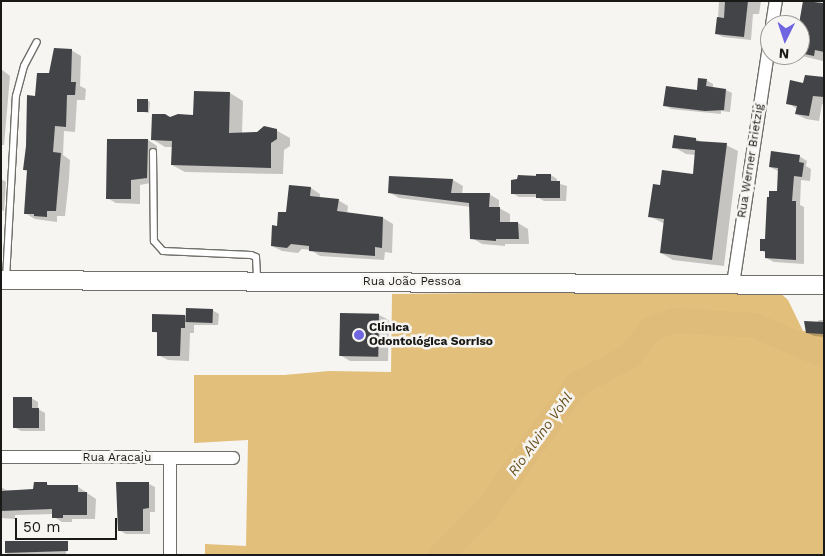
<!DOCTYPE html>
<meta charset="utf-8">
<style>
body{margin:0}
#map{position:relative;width:825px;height:556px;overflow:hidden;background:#f7f5f2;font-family:"Work Sans",sans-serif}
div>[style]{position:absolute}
.forest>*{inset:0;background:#e2bf7b}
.shadow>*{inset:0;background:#0003}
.river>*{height:25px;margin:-12.5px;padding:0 12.5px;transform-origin:12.5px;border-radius:12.5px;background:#dfbc79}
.building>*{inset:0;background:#434447;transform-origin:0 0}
.roads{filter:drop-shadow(1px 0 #706f6b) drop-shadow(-1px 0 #706f6b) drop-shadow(0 1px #706f6b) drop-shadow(0 -1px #706f6b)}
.lane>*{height:6px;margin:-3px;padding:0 3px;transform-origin:3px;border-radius:3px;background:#fff}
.street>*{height:12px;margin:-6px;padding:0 6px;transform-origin:6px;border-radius:6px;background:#fff}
.secondary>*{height:18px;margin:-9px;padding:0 9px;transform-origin:9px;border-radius:9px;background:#fff}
.dots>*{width:14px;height:14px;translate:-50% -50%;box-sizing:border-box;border:2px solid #f7f5f2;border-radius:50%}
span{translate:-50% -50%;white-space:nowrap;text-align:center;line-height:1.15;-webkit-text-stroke:5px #f7f5f2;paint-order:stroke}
.street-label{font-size:12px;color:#191917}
.poi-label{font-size:12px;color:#191917;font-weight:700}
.left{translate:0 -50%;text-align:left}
.water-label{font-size:14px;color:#6a521f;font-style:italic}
.frame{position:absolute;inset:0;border:2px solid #191917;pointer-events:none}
.north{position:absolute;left:760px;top:15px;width:50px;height:50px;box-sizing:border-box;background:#f7f5f2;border:1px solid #9e9d9a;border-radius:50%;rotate:184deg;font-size:14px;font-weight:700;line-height:20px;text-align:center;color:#191917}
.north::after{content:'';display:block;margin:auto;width:18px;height:22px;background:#7065e0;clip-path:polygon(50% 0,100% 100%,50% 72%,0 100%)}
.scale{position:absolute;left:15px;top:518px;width:102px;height:22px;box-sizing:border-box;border:2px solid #191917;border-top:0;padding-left:6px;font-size:15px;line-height:18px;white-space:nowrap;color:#191917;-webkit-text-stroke:4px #f7f5f2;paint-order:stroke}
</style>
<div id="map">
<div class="forest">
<div style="clip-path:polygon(777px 290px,788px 300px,803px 331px,824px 333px,824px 555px,205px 555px,205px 544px,246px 546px,248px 440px,194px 443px,194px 375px,284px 375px,329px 371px,391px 372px,392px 294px)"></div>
</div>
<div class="shadow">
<div style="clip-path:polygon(719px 1px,761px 1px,759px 14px,753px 14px,751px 40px,723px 37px,717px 34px)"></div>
<div style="clip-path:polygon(805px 1px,824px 4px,823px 61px,798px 55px,800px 25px)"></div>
<div style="clip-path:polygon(71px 50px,81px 56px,80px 86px,86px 89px,85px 100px,77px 100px,75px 132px,64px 131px,63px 155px,70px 160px,69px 179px,65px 216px,57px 216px,57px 222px,35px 219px,25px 213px,28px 172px,24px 170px,36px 97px,50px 75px)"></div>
<div style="clip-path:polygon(1px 69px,10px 76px,4px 145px,1px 145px)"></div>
<div style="clip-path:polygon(824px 78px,824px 105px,822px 104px,819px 121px,806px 119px,796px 114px,797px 109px,788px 103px,805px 84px)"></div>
<div style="clip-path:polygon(706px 80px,713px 84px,713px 88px,726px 90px,732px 93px,730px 112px,721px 111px,721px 114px,671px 109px,665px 105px,698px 92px)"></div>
<div style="clip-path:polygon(230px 93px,243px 101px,242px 134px,257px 133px,265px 127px,272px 128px,290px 138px,290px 146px,284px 150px,283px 174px,185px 172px,172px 165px,173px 147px,165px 147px,152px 139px,170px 118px,194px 116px)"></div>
<div style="clip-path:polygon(147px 100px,150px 102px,149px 113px,137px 111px)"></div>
<div style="clip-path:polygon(696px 139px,703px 143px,726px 145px,738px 151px,724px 266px,673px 260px,661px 253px,665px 224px,649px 216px,661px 186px,694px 176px,696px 155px,686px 154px,674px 147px)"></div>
<div style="clip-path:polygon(148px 140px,157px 146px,156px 182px,140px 185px,140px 204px,116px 203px,107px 198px)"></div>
<div style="clip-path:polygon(799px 156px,807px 161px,806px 166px,811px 169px,810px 181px,801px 180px,800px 205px,804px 207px,804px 264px,774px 262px,766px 258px,766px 253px,761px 250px,766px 240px,778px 193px,778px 171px,770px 167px)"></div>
<div style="clip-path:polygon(551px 175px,557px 179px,557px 183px,567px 186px,566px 201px,544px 201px,537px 197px,519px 197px,512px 193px,519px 176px)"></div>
<div style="clip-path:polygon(1px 179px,6px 182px,4px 211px,1px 210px)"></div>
<div style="clip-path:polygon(453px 180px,463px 186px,462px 194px,489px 194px,499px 200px,499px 208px,510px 214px,510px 223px,518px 223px,528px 229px,529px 244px,505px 244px,505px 246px,482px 244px,472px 238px,471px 207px,399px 198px,389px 192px)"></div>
<div style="clip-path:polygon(311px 188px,320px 194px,320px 198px,338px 200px,348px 206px,347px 214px,383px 218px,393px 224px,392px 253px,385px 252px,384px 260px,320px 256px,311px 250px,302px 249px,298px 253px,282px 251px,272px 246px,278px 227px)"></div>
<div style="clip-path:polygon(212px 310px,219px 314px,218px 325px,194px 325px,194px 333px,190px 333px,189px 361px,168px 360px,158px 355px,159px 334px,153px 331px,185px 316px,187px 317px)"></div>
<div style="clip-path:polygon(379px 315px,389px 320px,388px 361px,350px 361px,340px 355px)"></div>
<div style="clip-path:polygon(819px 320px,824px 320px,824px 337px,814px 336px,807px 333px)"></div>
<div style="clip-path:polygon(31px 398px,38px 402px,38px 409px,45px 413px,45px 431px,21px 431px,14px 427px)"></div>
<div style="clip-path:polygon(47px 484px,52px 487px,77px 486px,96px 499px,95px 519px,72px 519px,72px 522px,62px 522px,54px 517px,54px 514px,15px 515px,15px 519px,1px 518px,1px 487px,6px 490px,35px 491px)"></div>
<div style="clip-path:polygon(149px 484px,155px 487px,155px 512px,150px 512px,150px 534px,126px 534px,119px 530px)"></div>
<div style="clip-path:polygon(66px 546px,66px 555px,10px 555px,6px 553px)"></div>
</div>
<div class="river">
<div style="left:440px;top:555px;width:65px;rotate:-45deg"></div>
<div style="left:486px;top:509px;width:154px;rotate:-54.2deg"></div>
<div style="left:576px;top:384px;width:60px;rotate:-27.8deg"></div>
<div style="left:629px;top:356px;width:34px;rotate:-52deg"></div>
<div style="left:650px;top:329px;width:26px;rotate:-21deg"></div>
<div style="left:674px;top:320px;width:80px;rotate:3.6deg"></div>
<div style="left:754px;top:325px;width:76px;rotate:23.2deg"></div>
</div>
<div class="building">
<div style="clip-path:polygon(725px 1px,748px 1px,744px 37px,715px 34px,717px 17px,724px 18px)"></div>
<div style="clip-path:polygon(803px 1px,824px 3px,824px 52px,815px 50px,814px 56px,800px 53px,800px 18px)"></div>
<div style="clip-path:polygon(54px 48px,72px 49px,71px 82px,76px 82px,75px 95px,67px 95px,66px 127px,55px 126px,53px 152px,61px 153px,56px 211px,47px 211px,47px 217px,34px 216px,34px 214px,24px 214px,27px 170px,23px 170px,26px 146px,27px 95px,35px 96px,37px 73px,49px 73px)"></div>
<div style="clip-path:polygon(805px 75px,824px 77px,824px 97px,813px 96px,809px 116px,795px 114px,797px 106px,786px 104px,790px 80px,803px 83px)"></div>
<div style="clip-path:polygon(698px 78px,707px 79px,706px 86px,726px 89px,724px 110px,705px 111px,663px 106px,666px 86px,697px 90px)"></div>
<div style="clip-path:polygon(194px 91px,230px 92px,229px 133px,257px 132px,264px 126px,277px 129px,277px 139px,271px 143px,271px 168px,171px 165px,172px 141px,151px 140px,152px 114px,165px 114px,170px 117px,178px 114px,193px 115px)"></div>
<div style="left:137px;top:99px;width:11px;height:13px"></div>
<div style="clip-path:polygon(674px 135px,696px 138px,696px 141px,727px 143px,712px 260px,660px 253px,664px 219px,648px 217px,653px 184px,660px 185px,662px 170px,693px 174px,695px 150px,672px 148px)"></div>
<div style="clip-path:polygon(107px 139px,148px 139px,147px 178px,131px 180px,131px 199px,106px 199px)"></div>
<div style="clip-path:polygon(771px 151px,800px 155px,799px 162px,804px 163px,802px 177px,794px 176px,792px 201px,796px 201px,796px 260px,765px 258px,765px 251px,760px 251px,760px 239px,765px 239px,767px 197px,769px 197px,769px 191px,777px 191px,778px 168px,769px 167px)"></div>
<div style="clip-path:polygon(536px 174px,551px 174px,551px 181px,560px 181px,560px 198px,536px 198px,536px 194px,511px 194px,511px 180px,517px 179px,518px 175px,536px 176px)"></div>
<div style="clip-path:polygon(389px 176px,453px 179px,451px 193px,490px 193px,489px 207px,500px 207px,500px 222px,518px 222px,519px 239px,496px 239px,496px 241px,470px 239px,469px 203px,388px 193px)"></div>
<div style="clip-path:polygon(289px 185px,311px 187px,310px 196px,339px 199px,337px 211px,383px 217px,382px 248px,375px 247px,375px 256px,309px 251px,309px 246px,291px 244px,287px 248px,271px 246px,272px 225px,277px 226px,278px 212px,286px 212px)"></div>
<div style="left:186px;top:308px;width:27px;height:14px;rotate:2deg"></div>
<div style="left:340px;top:313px;width:39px;height:43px;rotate:1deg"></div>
<div style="clip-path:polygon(152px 314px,185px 315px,185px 328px,181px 328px,180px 356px,157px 356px,157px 332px,152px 332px)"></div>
<div style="clip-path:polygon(804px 321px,824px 322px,823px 334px,806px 333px)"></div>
<div style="clip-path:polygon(13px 397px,32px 397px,32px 408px,39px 408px,39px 428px,13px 428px)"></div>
<div style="clip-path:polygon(34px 482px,47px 482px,47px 485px,78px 485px,78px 492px,87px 492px,87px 515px,63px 515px,63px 518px,52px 518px,52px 509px,1px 511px,1px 491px,33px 489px)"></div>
<div style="clip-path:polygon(116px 482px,149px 482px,149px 508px,143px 509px,143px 531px,118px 531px)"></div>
<div style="clip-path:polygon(5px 541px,68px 541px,68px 551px,5px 553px)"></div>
</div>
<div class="roads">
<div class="lane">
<div style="left:153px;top:152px;width:89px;rotate:89.4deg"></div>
<div style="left:154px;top:241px;width:13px;rotate:48deg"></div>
<div style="left:163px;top:251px;width:88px;rotate:2.6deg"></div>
<div style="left:251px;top:255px;width:5px;rotate:22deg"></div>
<div style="left:256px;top:257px;width:22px;rotate:87deg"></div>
<div style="left:6px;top:279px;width:183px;rotate:-86.9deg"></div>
<div style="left:16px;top:96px;width:31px;rotate:-75deg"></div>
<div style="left:24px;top:66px;width:27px;rotate:-62deg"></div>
</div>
<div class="street">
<div style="left:772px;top:25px;width:24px;rotate:-81deg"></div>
<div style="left:733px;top:284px;width:249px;rotate:-81.4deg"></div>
<div style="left:1px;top:457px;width:232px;rotate:0.2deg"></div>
<div style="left:170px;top:555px;width:97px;rotate:-90deg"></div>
</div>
<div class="secondary">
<div style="left:1px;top:280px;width:823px;rotate:0.35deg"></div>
</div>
</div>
<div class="dots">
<div style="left:359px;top:335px;background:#7065e0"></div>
</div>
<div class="street-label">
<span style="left:751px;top:161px;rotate:-81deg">Rua Werner Brietzig</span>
<span style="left:412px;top:282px">Rua João Pessoa</span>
<span style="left:117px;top:458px">Rua Aracaju</span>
</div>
<div class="poi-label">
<span class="left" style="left:369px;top:335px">Clínica<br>Odontológica Sorriso</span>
</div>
<div class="water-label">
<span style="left:540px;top:434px;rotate:-54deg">Rio Alvino Vohl</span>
</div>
<div class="frame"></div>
<div class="north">N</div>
<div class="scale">50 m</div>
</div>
